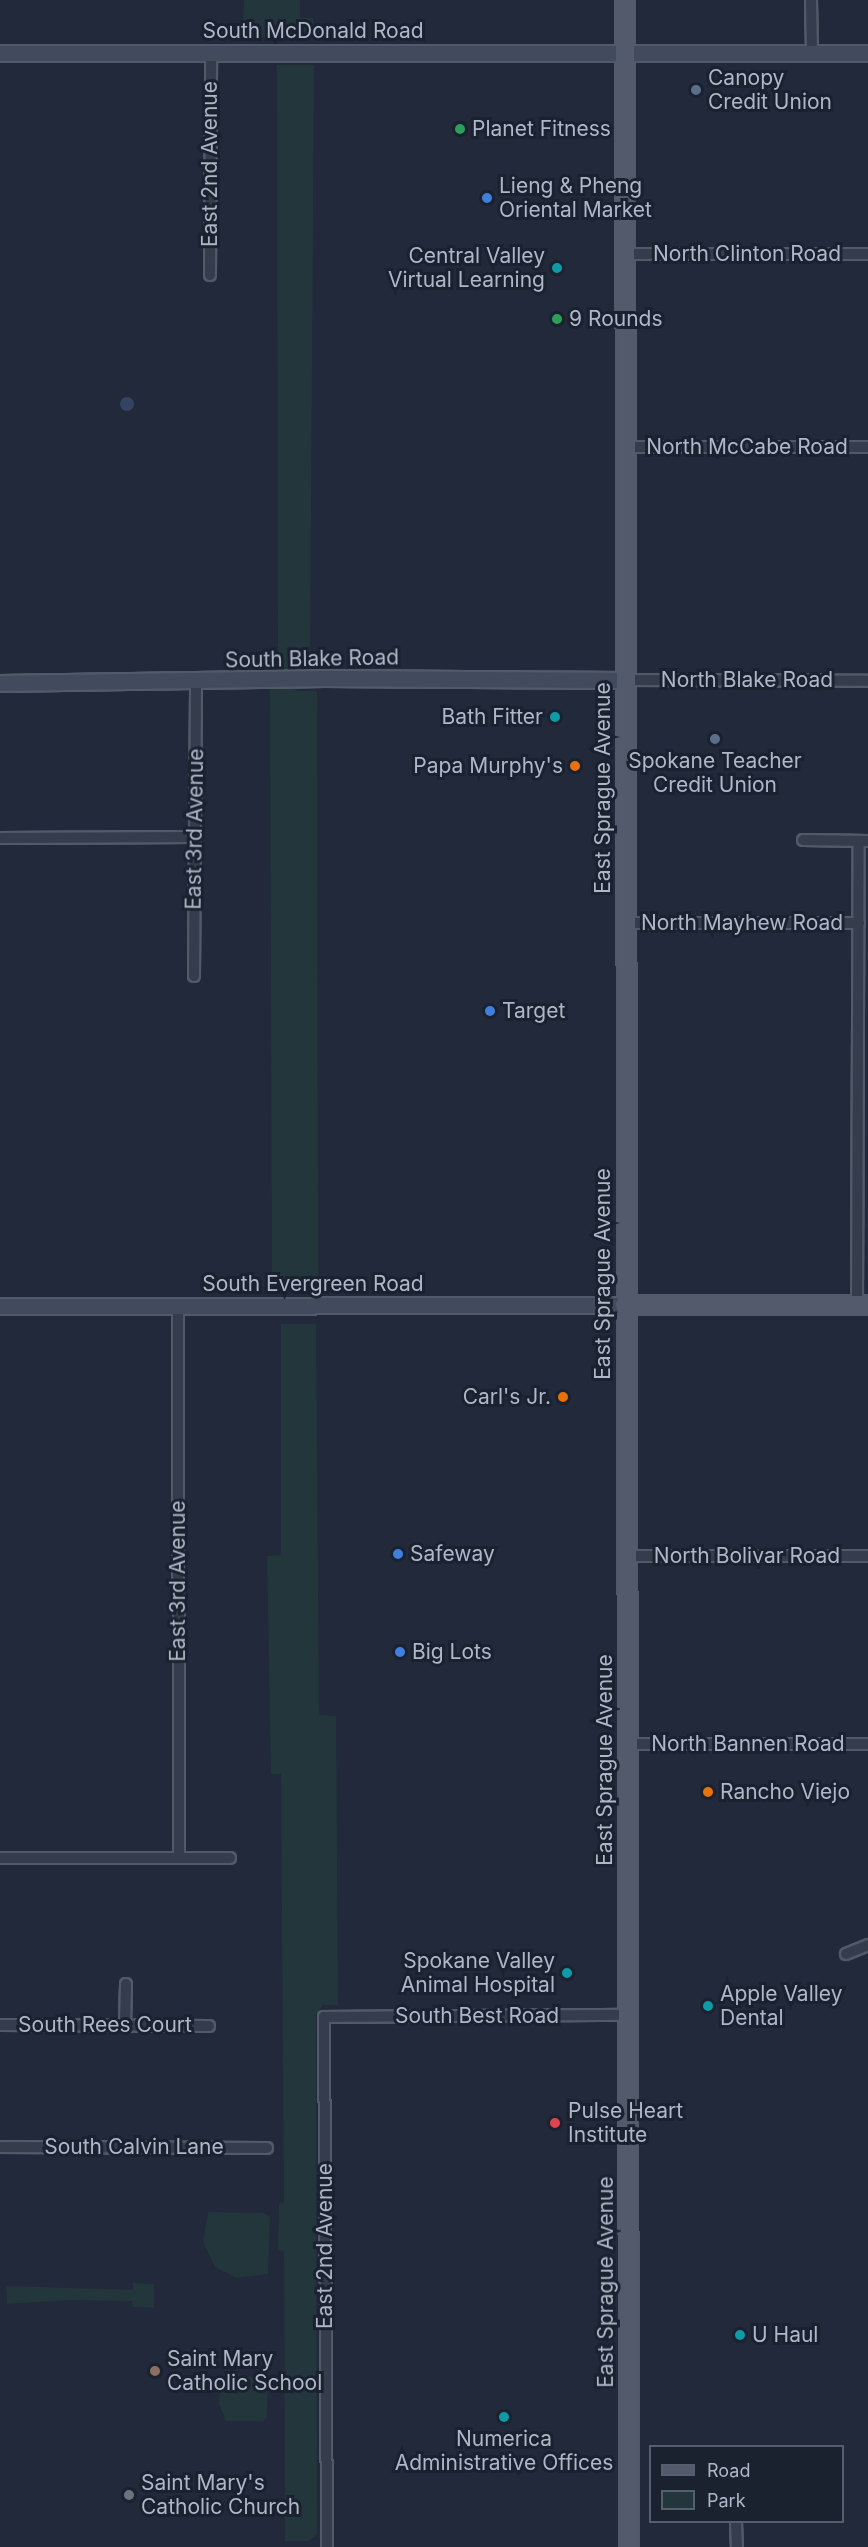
<!DOCTYPE html>
<style>
body{margin:0}
#map{position:relative;width:868px;height:2547px;overflow:hidden;background:#21293a;font-family:Inter,sans-serif}
div>[style]{position:absolute}
.green>*{inset:0;background:#23363b}
.water>*{inset:0;background:#344362}
.round{border-radius:50%}
.roads{filter:drop-shadow(2px 0 #525968) drop-shadow(-2px 0 #525968) drop-shadow(0 2px #525968) drop-shadow(0 -2px #525968)}
.street>*{height:10px;margin:-5px;padding:0 5px;transform-origin:5px;border-radius:5px;background:#353c4b}
.secondary>*{height:15px;margin:-7.5px;padding:0 7.5px;transform-origin:7.5px;border-radius:7.5px;background:#424a5e}
.primary>*{height:18px;margin:-9px;padding:0 9px;transform-origin:9px;border-radius:9px;background:#525a6b}
.dots>*{width:16px;height:16px;translate:-50% -50%;box-sizing:border-box;border:3px solid #1a212f;border-radius:50%}
span{translate:-50% -50%;white-space:nowrap;text-align:center;line-height:1.15;-webkit-text-stroke:6px #1a212f;paint-order:stroke}
.street-label{font-size:21px;color:#afb6c7}
.poi-label{font-size:21px;color:#afb6c7}
.left{translate:0 -50%;text-align:left}
.right{translate:-100% -50%;text-align:right}
.legend{position:absolute;left:649px;top:2445px;width:195px;height:78px;box-sizing:border-box;background:#1a212f;border:2px solid #565d6c;margin:0;padding:8px 10px;list-style:none;font-size:18px;color:#afb6c7}
.legend li{display:flex;align-items:center;gap:12px;height:30px}
.legend b{width:30px;border:2px solid #565d6c}
</style>
<div id="map">
<div class="green">
<div style="clip-path:polygon(244px 0,300px 0,300px 18px,313px 18px,314px 37px,243px 38px)"></div>
<div style="clip-path:polygon(277px 65px,314px 65px,310px 665px,296px 665px,295px 672px,278px 672px)"></div>
<div style="clip-path:polygon(270px 685px,295px 685px,296px 691px,317px 691px,318px 1283px,272px 1283px)"></div>
<div style="clip-path:polygon(281px 1324px,316px 1324px,319px 1715px,336px 1716px,338px 2005px,323px 2005px,316px 2015px,317px 2534px,309px 2541px,285px 2541px,284px 2251px,278px 2250px,279px 2203px,284px 2202px,281px 1774px,271px 1774px,267px 1556px,281px 1555px)"></div>
<div style="clip-path:polygon(208px 2212px,264px 2213px,270px 2217px,268px 2274px,237px 2278px,215px 2267px,203px 2242px)"></div>
<div style="clip-path:polygon(133px 2283px,154px 2284px,154px 2308px,133px 2307px,132px 2301px,69px 2300px,7px 2304px,6px 2286px,133px 2290px)"></div>
<div style="clip-path:polygon(237px 2374px,268px 2380px,267px 2417px,263px 2421px,226px 2421px,219px 2404px,220px 2392px,226px 2381px)"></div>
</div>
<div class="water">
<div class="round" style="left:120px;top:397px;width:14px;height:14px"></div>
</div>
<div class="roads">
<div class="street">
<div style="left:811px;top:0;width:54px;rotate:88.9deg"></div>
<div style="left:626px;top:254px;width:242px"></div>
<div style="left:210px;top:275px;width:222px;rotate:-89.7deg"></div>
<div style="left:625px;top:447px;width:243px"></div>
<div style="left:625px;top:680px;width:243px;rotate:0.2deg"></div>
<div style="left:0;top:838px;width:194px;rotate:-0.3deg"></div>
<div style="left:803px;top:840px;width:65px;rotate:0.9deg"></div>
<div style="left:626px;top:923px;width:233px"></div>
<div style="left:194px;top:976px;width:293px;rotate:-89.6deg"></div>
<div style="left:178px;top:1305px;width:552px;rotate:89.9deg"></div>
<div style="left:857px;top:1305px;width:464px;rotate:-89.8deg"></div>
<div style="left:627px;top:1556px;width:241px"></div>
<div style="left:627px;top:1744px;width:241px"></div>
<div style="left:0;top:1858px;width:230px"></div>
<div style="left:846px;top:1954px;width:24px;rotate:-22deg"></div>
<div style="left:0;top:2025px;width:209px;rotate:0.3deg"></div>
<div style="left:125px;top:2025px;width:41px;rotate:-88.6deg"></div>
<div style="left:0;top:2147px;width:267px;rotate:0.2deg"></div>
<div style="left:736px;top:2522px;width:25px;rotate:88deg"></div>
<div style="left:327px;top:2547px;width:530px;rotate:-90.32deg"></div>
<div style="left:324px;top:2017px;width:305px;rotate:-0.4deg"></div>
</div>
<div class="secondary">
<div style="left:0;top:53px;width:868px"></div>
<div style="left:0;top:683px;width:324px;rotate:-0.9deg"></div>
<div style="left:324px;top:678px;width:301px;rotate:0.4deg"></div>
<div style="left:0;top:1306px;width:625px;rotate:-0.09deg"></div>
</div>
<div class="primary">
<div style="left:625px;top:0;width:2547px;rotate:89.91deg"></div>
<div style="left:625px;top:1305px;width:243px"></div>
</div>
</div>
<div class="dots">
<div style="left:696px;top:90px;background:#5c6f8a"></div>
<div style="left:460px;top:129px;background:#2e9e5b"></div>
<div style="left:487px;top:198px;background:#3f7fe0"></div>
<div style="left:557px;top:268px;background:#0f9aa8"></div>
<div style="left:557px;top:319px;background:#2e9e5b"></div>
<div style="left:555px;top:717px;background:#0f9aa8"></div>
<div style="left:715px;top:739px;background:#5c6f8a"></div>
<div style="left:575px;top:766px;background:#e8710a"></div>
<div style="left:490px;top:1011px;background:#3f7fe0"></div>
<div style="left:563px;top:1397px;background:#e8710a"></div>
<div style="left:398px;top:1554px;background:#3f7fe0"></div>
<div style="left:400px;top:1652px;background:#3f7fe0"></div>
<div style="left:708px;top:1792px;background:#e8710a"></div>
<div style="left:567px;top:1973px;background:#0f9aa8"></div>
<div style="left:708px;top:2006px;background:#0f9aa8"></div>
<div style="left:555px;top:2123px;background:#e0444e"></div>
<div style="left:740px;top:2335px;background:#0f9aa8"></div>
<div style="left:155px;top:2371px;background:#8d6e63"></div>
<div style="left:504px;top:2417px;background:#0f9aa8"></div>
<div style="left:129px;top:2495px;background:#6b7280"></div>
</div>
<div class="street-label">
<span style="left:313px;top:31px">South McDonald Road</span>
<span style="left:210px;top:164px;rotate:-90deg">East 2nd Avenue</span>
<span style="left:747px;top:254px">North Clinton Road</span>
<span style="left:747px;top:447px">North McCabe Road</span>
<span style="left:312px;top:659px;rotate:-1deg">South Blake Road</span>
<span style="left:747px;top:680px">North Blake Road</span>
<span style="left:603px;top:788px;rotate:-90deg">East Sprague Avenue</span>
<span style="left:195px;top:829px;rotate:-89deg">East 3rd Avenue</span>
<span style="left:742px;top:923px">North Mayhew Road</span>
<span style="left:603px;top:1274px;rotate:-90deg">East Sprague Avenue</span>
<span style="left:313px;top:1284px">South Evergreen Road</span>
<span style="left:747px;top:1556px">North Bolivar Road</span>
<span style="left:178px;top:1581px;rotate:-90deg">East 3rd Avenue</span>
<span style="left:748px;top:1744px">North Bannen Road</span>
<span style="left:605px;top:1760px;rotate:-90deg">East Sprague Avenue</span>
<span style="left:477px;top:2016px">South Best Road</span>
<span style="left:105px;top:2025px">South Rees Court</span>
<span style="left:134px;top:2147px">South Calvin Lane</span>
<span style="left:325px;top:2246px;rotate:-90deg">East 2nd Avenue</span>
<span style="left:606px;top:2282px;rotate:-90deg">East Sprague Avenue</span>
</div>
<div class="poi-label">
<span class="left" style="left:708px;top:90px">Canopy<br>Credit Union</span>
<span class="left" style="left:472px;top:129px">Planet Fitness</span>
<span class="left" style="left:499px;top:198px">Lieng &amp; Pheng<br>Oriental Market</span>
<span class="right" style="left:545px;top:268px">Central Valley<br>Virtual Learning</span>
<span class="left" style="left:569px;top:319px">9 Rounds</span>
<span class="right" style="left:543px;top:717px">Bath Fitter</span>
<span style="left:715px;top:773px">Spokane Teacher<br>Credit Union</span>
<span class="right" style="left:563px;top:766px">Papa Murphy's</span>
<span class="left" style="left:502px;top:1011px">Target</span>
<span class="right" style="left:551px;top:1397px">Carl's Jr.</span>
<span class="left" style="left:410px;top:1554px">Safeway</span>
<span class="left" style="left:412px;top:1652px">Big Lots</span>
<span class="left" style="left:720px;top:1792px">Rancho Viejo</span>
<span class="right" style="left:555px;top:1973px">Spokane Valley<br>Animal Hospital</span>
<span class="left" style="left:720px;top:2006px">Apple Valley<br>Dental</span>
<span class="left" style="left:568px;top:2123px">Pulse Heart<br>Institute</span>
<span class="left" style="left:752px;top:2335px">U Haul</span>
<span class="left" style="left:167px;top:2371px">Saint Mary<br>Catholic School</span>
<span style="left:504px;top:2451px">Numerica<br>Administrative Offices</span>
<span class="left" style="left:141px;top:2495px">Saint Mary's<br>Catholic Church</span>
</div>
<ul class="legend">
<li><b style="height:8px;background:#525a6b"></b>Road</li>
<li><b style="height:16px;background:#23363b"></b>Park</li>
</ul>
</div>
